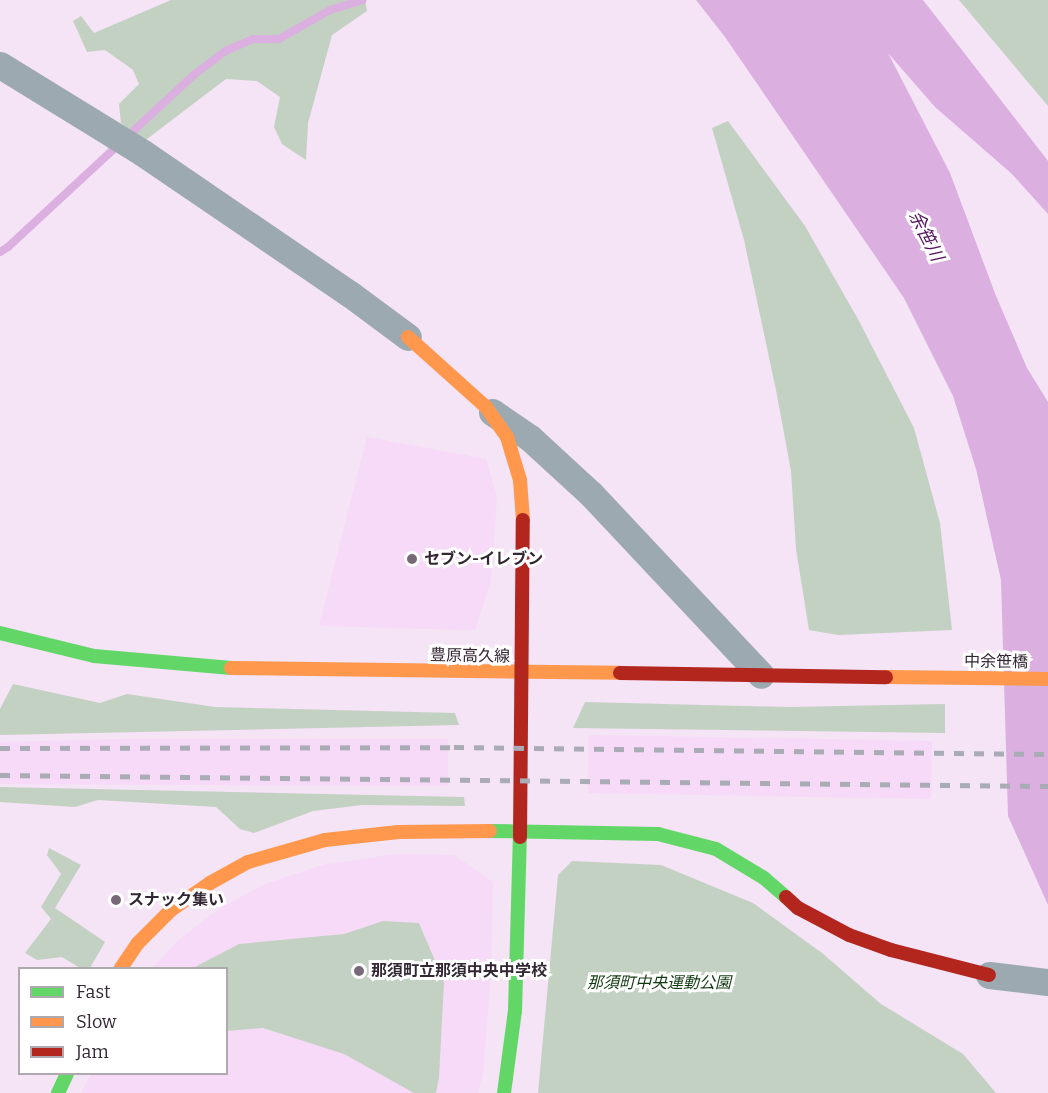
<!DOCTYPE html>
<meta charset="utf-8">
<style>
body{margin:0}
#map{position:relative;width:1048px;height:1093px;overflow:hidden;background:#f5e3f6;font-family:Bitter,"Noto Sans JP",serif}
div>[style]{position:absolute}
.built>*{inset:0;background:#f6daf8;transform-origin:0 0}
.green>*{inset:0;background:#c3d1c2}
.water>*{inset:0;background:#dbafe0}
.stream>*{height:8px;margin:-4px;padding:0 4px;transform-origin:4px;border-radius:4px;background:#dbafe0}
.street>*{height:27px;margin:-13.5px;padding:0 13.5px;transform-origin:13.5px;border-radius:13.5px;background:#9ca9b0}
.fast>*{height:14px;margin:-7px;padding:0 7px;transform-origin:7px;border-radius:7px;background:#63d668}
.slow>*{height:14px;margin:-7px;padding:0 7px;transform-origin:7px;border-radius:7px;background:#ff974d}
.jam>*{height:14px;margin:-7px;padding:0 7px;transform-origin:7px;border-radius:7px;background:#b3261e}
.rail>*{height:4.5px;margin-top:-2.25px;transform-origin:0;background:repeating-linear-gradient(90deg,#a9abb5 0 10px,transparent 0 20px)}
.dots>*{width:16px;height:16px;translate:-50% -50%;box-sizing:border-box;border:3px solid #fff;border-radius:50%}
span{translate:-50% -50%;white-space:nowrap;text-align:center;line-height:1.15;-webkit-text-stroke:6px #fff;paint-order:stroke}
.poi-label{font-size:16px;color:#332734;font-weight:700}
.left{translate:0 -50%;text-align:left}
.street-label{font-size:16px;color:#332734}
.park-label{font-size:16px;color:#123a12;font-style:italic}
.water-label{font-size:18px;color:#57145f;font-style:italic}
.legend{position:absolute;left:18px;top:967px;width:210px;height:108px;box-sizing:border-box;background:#fff;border:2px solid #ada9ae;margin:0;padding:8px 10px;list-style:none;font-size:18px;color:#332734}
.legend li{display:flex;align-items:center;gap:12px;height:30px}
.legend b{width:30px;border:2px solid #ada9ae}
</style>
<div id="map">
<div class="built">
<div style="clip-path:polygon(367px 437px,486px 459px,497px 497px,491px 580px,475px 630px,319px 626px)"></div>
<div style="left:589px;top:735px;width:343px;height:58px;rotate:1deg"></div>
<div style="clip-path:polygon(125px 739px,448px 739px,448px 786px,0 784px,0 742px)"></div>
<div style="clip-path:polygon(396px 854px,454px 855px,493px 882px,491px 974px,483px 1074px,478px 1093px,81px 1093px,91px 1074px,226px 1074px,226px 968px,152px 968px,179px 940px,217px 910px,263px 885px,322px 865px)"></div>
</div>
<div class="green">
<div style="clip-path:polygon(171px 0,365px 0,367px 11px,332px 35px,308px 123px,306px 160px,282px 144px,274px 127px,280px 97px,257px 81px,226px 79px,143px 142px,121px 123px,119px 104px,139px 84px,133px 70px,105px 50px,87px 52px,73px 21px,81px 16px,94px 33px)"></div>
<div style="clip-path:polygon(959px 0,1048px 0,1048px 106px)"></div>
<div style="clip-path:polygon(728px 121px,805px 226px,859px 321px,914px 428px,940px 523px,952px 630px,838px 635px,809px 630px,796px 549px,791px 471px,776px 390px,744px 240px,712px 128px)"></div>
<div style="clip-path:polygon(13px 684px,100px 703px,127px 694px,215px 707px,455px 713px,459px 725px,0 735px,0 709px)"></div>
<div style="clip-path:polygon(585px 702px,788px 707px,945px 704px,945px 733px,573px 728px)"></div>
<div style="clip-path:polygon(0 787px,464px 797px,465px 806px,362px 805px,313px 811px,254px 833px,240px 829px,216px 807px,98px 800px,75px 807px,0 802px)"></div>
<div style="clip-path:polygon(49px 848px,81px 865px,55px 908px,105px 942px,90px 968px,80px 968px,62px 957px,37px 960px,25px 953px,51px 919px,41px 907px,61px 874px,47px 855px)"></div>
<div style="clip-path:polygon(572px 861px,661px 865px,753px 903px,822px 953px,881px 1004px,963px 1054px,996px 1093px,538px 1093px,558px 875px)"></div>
<div style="clip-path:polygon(383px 921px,419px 923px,444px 982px,439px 1078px,436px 1093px,414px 1093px,344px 1054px,263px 1028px,227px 1031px,226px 968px,193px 968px,239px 944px,344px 934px)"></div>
</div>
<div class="water">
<div style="clip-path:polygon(696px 0,923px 0,1048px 161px,1048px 214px,1012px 174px,935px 107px,888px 53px,950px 173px,996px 296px,1027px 368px,1048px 402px,1048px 905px,1008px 816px,1001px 580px,976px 469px,953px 396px,904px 298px,725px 37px)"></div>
</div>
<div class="stream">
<div style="left:0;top:252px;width:9px;rotate:-32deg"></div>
<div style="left:8px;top:247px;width:255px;rotate:-42.8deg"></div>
<div style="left:195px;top:74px;width:38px;rotate:-37deg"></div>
<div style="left:225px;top:51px;width:30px;rotate:-23deg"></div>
<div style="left:253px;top:39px;width:26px"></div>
<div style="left:279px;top:39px;width:59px;rotate:-29.6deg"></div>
<div style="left:330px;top:10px;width:34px;rotate:-17deg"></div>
</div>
<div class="street">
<div style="left:0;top:65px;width:168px;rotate:31.6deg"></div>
<div style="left:143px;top:153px;width:250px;rotate:34.3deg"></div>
<div style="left:350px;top:294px;width:72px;rotate:36.6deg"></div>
<div style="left:492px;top:412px;width:46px;rotate:34.4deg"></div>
<div style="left:530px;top:438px;width:83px;rotate:42.6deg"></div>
<div style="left:591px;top:494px;width:248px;rotate:46.8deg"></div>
<div style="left:989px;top:975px;width:59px;rotate:6.8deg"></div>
</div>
<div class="fast">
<div style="left:0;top:633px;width:97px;rotate:13.7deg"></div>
<div style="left:94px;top:656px;width:138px;rotate:5deg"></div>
<div style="left:490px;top:831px;width:168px;rotate:1deg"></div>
<div style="left:658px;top:834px;width:60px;rotate:14.5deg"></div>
<div style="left:716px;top:849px;width:56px;rotate:31.1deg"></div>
<div style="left:764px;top:878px;width:29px;rotate:41deg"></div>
<div style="left:58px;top:1093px;width:21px;rotate:-65deg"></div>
<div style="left:504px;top:1093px;width:83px;rotate:-82.4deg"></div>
<div style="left:515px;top:1011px;width:174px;rotate:-88.4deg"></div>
</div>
<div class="slow">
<div style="left:408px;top:337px;width:105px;rotate:41.9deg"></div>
<div style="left:486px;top:407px;width:37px;rotate:55deg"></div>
<div style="left:507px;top:437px;width:45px;rotate:73.2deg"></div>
<div style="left:520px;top:480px;width:40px;rotate:85.7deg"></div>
<div style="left:231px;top:668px;width:389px;rotate:0.7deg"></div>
<div style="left:886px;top:677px;width:162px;rotate:0.7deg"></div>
<div style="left:121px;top:968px;width:30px;rotate:-56deg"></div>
<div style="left:138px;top:943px;width:47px;rotate:-45deg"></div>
<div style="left:171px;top:910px;width:47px;rotate:-34.7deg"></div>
<div style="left:210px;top:883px;width:43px;rotate:-28.9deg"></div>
<div style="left:248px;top:862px;width:80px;rotate:-15.9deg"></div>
<div style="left:325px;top:840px;width:74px;rotate:-6.2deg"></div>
<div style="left:399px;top:832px;width:91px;rotate:-0.6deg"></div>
</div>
<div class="jam">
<div style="left:620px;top:673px;width:266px;rotate:0.9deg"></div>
<div style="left:520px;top:837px;width:317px;rotate:-89.5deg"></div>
<div style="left:786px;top:897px;width:16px;rotate:43deg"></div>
<div style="left:798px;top:908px;width:58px;rotate:27.9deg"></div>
<div style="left:849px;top:935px;width:45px;rotate:19.7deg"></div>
<div style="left:891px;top:950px;width:101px;rotate:14.3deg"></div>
</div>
<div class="rail">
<div style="left:0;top:748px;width:454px;rotate:-0.1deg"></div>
<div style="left:454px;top:747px;width:594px;rotate:0.68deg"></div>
<div style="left:0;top:775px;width:1048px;rotate:0.6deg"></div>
</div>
<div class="dots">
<div style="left:412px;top:559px;background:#776978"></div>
<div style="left:116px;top:900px;background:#776978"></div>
<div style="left:359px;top:971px;background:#776978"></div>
</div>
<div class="poi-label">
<span class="left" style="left:424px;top:559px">セブン-イレブン</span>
<span class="left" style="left:128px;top:900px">スナック集い</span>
<span class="left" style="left:371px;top:971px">那須町立那須中央中学校</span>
</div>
<div class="street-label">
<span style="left:470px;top:656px;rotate:1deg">豊原高久線</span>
<span style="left:996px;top:662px;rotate:1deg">中余笹橋</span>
</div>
<div class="park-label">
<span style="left:659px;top:983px">那須町中央運動公園</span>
</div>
<div class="water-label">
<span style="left:926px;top:236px;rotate:63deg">余笹川</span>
</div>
<ul class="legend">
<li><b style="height:8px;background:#63d668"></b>Fast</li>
<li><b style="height:8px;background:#ff974d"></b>Slow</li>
<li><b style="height:8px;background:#b3261e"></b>Jam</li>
</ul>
</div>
